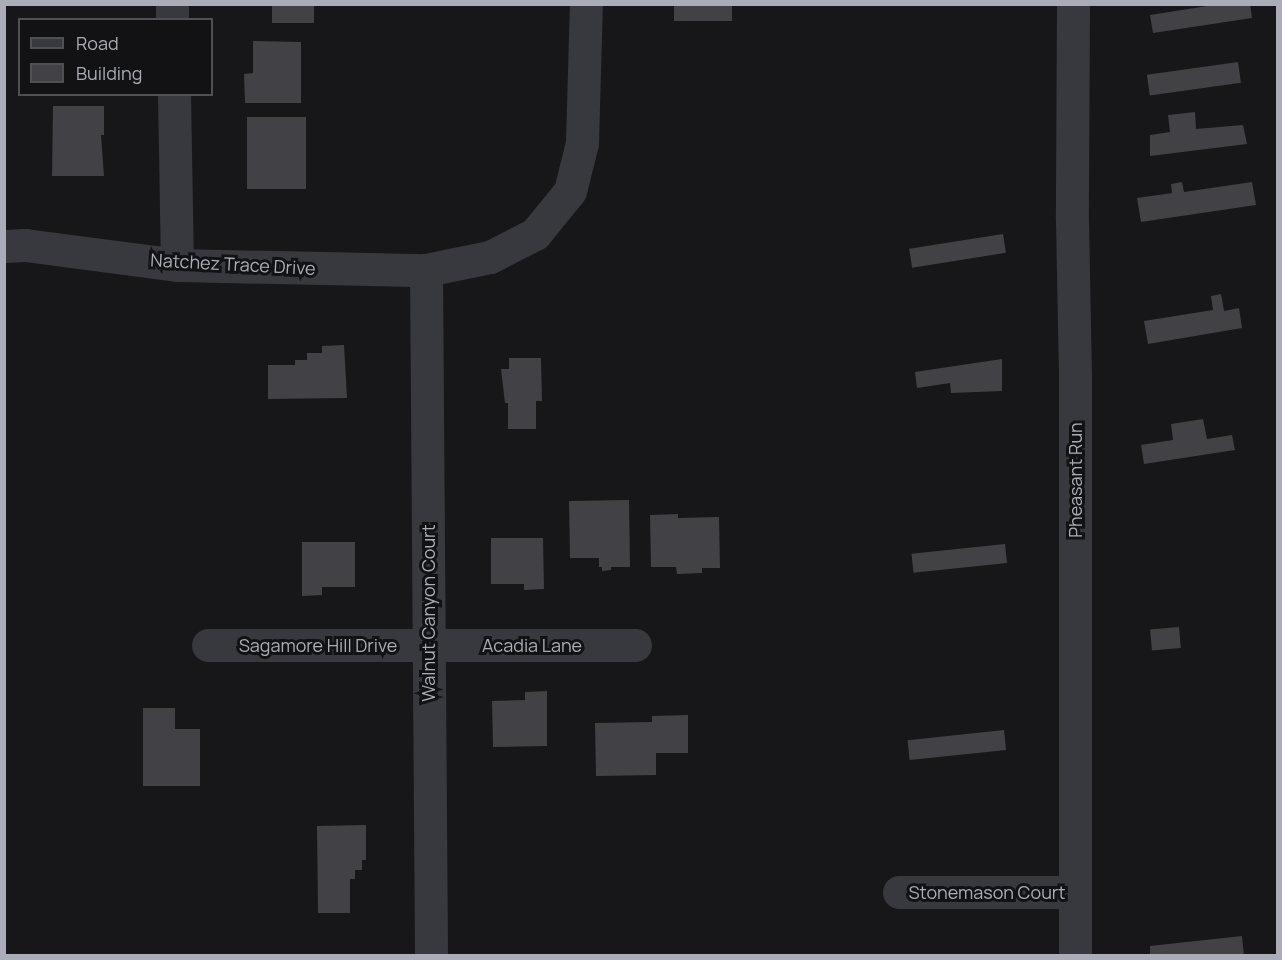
<!DOCTYPE html>
<style>
body{margin:0}
#map{position:relative;width:1282px;height:960px;overflow:hidden;background:#171719;font-family:Manrope,sans-serif}
div>[style]{position:absolute}
.building>*{inset:0;background:#424246;transform-origin:0 0}
.minor>*{height:33px;margin:-16.5px;padding:0 16.5px;transform-origin:16.5px;border-radius:16.5px;background:#38393e}
span{translate:-50% -50%;white-space:nowrap;text-align:center;line-height:1.15;-webkit-text-stroke:6px #121214;paint-order:stroke}
.street-label{font-size:18px;color:#aaadb8}
.frame{position:absolute;inset:0;border:6px solid #aaadb8;pointer-events:none}
.legend{position:absolute;left:18px;top:18px;width:195px;height:78px;box-sizing:border-box;background:#121214;border:2px solid #4f5056;margin:0;padding:8px 10px;list-style:none;font-size:18px;color:#aaadb8}
.legend li{display:flex;align-items:center;gap:12px;height:30px}
.legend b{width:30px;border:2px solid #4f5056}
</style>
<div id="map">
<div class="building">
<div style="left:272px;top:4px;width:42px;height:19px"></div>
<div style="left:674px;top:4px;width:58px;height:17px"></div>
<div style="clip-path:polygon(1220px 4px,1250px 4px,1252px 18px,1153px 33px,1150px 15px)"></div>
<div style="clip-path:polygon(253px 41px,301px 42px,301px 103px,245px 103px,244px 74px,253px 73px)"></div>
<div style="left:1238px;top:62px;width:21px;height:92px;rotate:82deg"></div>
<div style="clip-path:polygon(53px 106px,104px 106px,104px 135px,101px 135px,104px 176px,52px 176px)"></div>
<div style="clip-path:polygon(1195px 112px,1196px 129px,1243px 125px,1247px 144px,1150px 156px,1150px 135px,1170px 132px,1168px 115px)"></div>
<div style="left:247px;top:117px;width:59px;height:72px"></div>
<div style="clip-path:polygon(1182px 182px,1184px 192px,1252px 182px,1256px 205px,1141px 222px,1137px 198px,1172px 193px,1171px 184px)"></div>
<div style="left:1003px;top:234px;width:19px;height:95px;rotate:81deg"></div>
<div style="clip-path:polygon(1221px 294px,1224px 311px,1239px 308px,1242px 328px,1148px 344px,1144px 321px,1213px 310px,1211px 296px)"></div>
<div style="clip-path:polygon(344px 345px,347px 398px,268px 399px,268px 365px,295px 365px,295px 360px,307px 360px,307px 353px,322px 353px,322px 346px)"></div>
<div style="clip-path:polygon(509px 358px,541px 358px,542px 401px,536px 401px,536px 429px,508px 429px,508px 403px,505px 403px,501px 369px,509px 369px)"></div>
<div style="clip-path:polygon(1002px 359px,1002px 391px,951px 393px,950px 383px,917px 388px,915px 372px)"></div>
<div style="clip-path:polygon(1203px 419px,1207px 439px,1232px 435px,1235px 450px,1144px 464px,1141px 445px,1173px 440px,1171px 424px)"></div>
<div style="clip-path:polygon(629px 500px,630px 567px,611px 567px,611px 570px,602px 571px,602px 567px,599px 567px,599px 558px,570px 558px,569px 501px)"></div>
<div style="clip-path:polygon(678px 514px,678px 518px,719px 517px,720px 568px,702px 568px,702px 573px,677px 574px,676px 567px,651px 567px,650px 515px)"></div>
<div style="clip-path:polygon(491px 538px,543px 538px,544px 589px,524px 590px,524px 584px,491px 584px)"></div>
<div style="clip-path:polygon(302px 542px,355px 542px,355px 587px,322px 587px,322px 595px,302px 596px)"></div>
<div style="left:1005px;top:544px;width:19px;height:94px;rotate:84deg"></div>
<div style="left:1179px;top:627px;width:21px;height:29px;rotate:85deg"></div>
<div style="clip-path:polygon(547px 691px,547px 746px,493px 747px,492px 701px,525px 700px,525px 692px)"></div>
<div style="clip-path:polygon(143px 708px,175px 708px,175px 729px,200px 729px,200px 786px,143px 786px)"></div>
<div style="clip-path:polygon(688px 715px,688px 753px,656px 753px,656px 775px,596px 776px,595px 723px,652px 722px,652px 716px)"></div>
<div style="left:1004px;top:730px;width:20px;height:97px;rotate:84deg"></div>
<div style="clip-path:polygon(366px 825px,366px 860px,362px 860px,362px 870px,355px 870px,355px 879px,350px 879px,350px 913px,318px 913px,317px 826px)"></div>
<div style="clip-path:polygon(1242px 936px,1244px 956px,1150px 956px,1150px 946px)"></div>
</div>
<div class="minor">
<div style="left:172px;top:4px;width:16px;rotate:90deg"></div>
<div style="left:1073px;top:4px;width:216px;rotate:90.3deg"></div>
<div style="left:1072px;top:220px;width:153px;rotate:88.9deg"></div>
<div style="left:1075px;top:373px;width:583px;rotate:90deg"></div>
<div style="left:174px;top:94px;width:171px;rotate:89deg"></div>
<div style="left:4px;top:246px;width:21px;rotate:-3deg"></div>
<div style="left:25px;top:245px;width:153px;rotate:7.5deg"></div>
<div style="left:177px;top:265px;width:249px;rotate:1.2deg"></div>
<div style="left:426px;top:270px;width:65px;rotate:-11.5deg"></div>
<div style="left:490px;top:257px;width:51px;rotate:-27.1deg"></div>
<div style="left:535px;top:234px;width:55px;rotate:-50.9deg"></div>
<div style="left:570px;top:191px;width:49px;rotate:-76deg"></div>
<div style="left:582px;top:143px;width:139px;rotate:-88.4deg"></div>
<div style="left:426px;top:270px;width:686px;rotate:89.58deg"></div>
<div style="left:208px;top:645px;width:427px"></div>
<div style="left:899px;top:892px;width:176px"></div>
</div>
<div class="street-label">
<span style="left:233px;top:264px;rotate:3deg">Natchez Trace Drive</span>
<span style="left:1075px;top:480px;rotate:-90deg">Pheasant Run</span>
<span style="left:428px;top:613px;rotate:-90deg">Walnut Canyon Court</span>
<span style="left:318px;top:645px">Sagamore Hill Drive</span>
<span style="left:532px;top:645px">Acadia Lane</span>
<span style="left:987px;top:892px">Stonemason Court</span>
</div>
<div class="frame"></div>
<ul class="legend">
<li><b style="height:8px;background:#38393e"></b>Road</li>
<li><b style="height:16px;background:#424246"></b>Building</li>
</ul>
</div>
